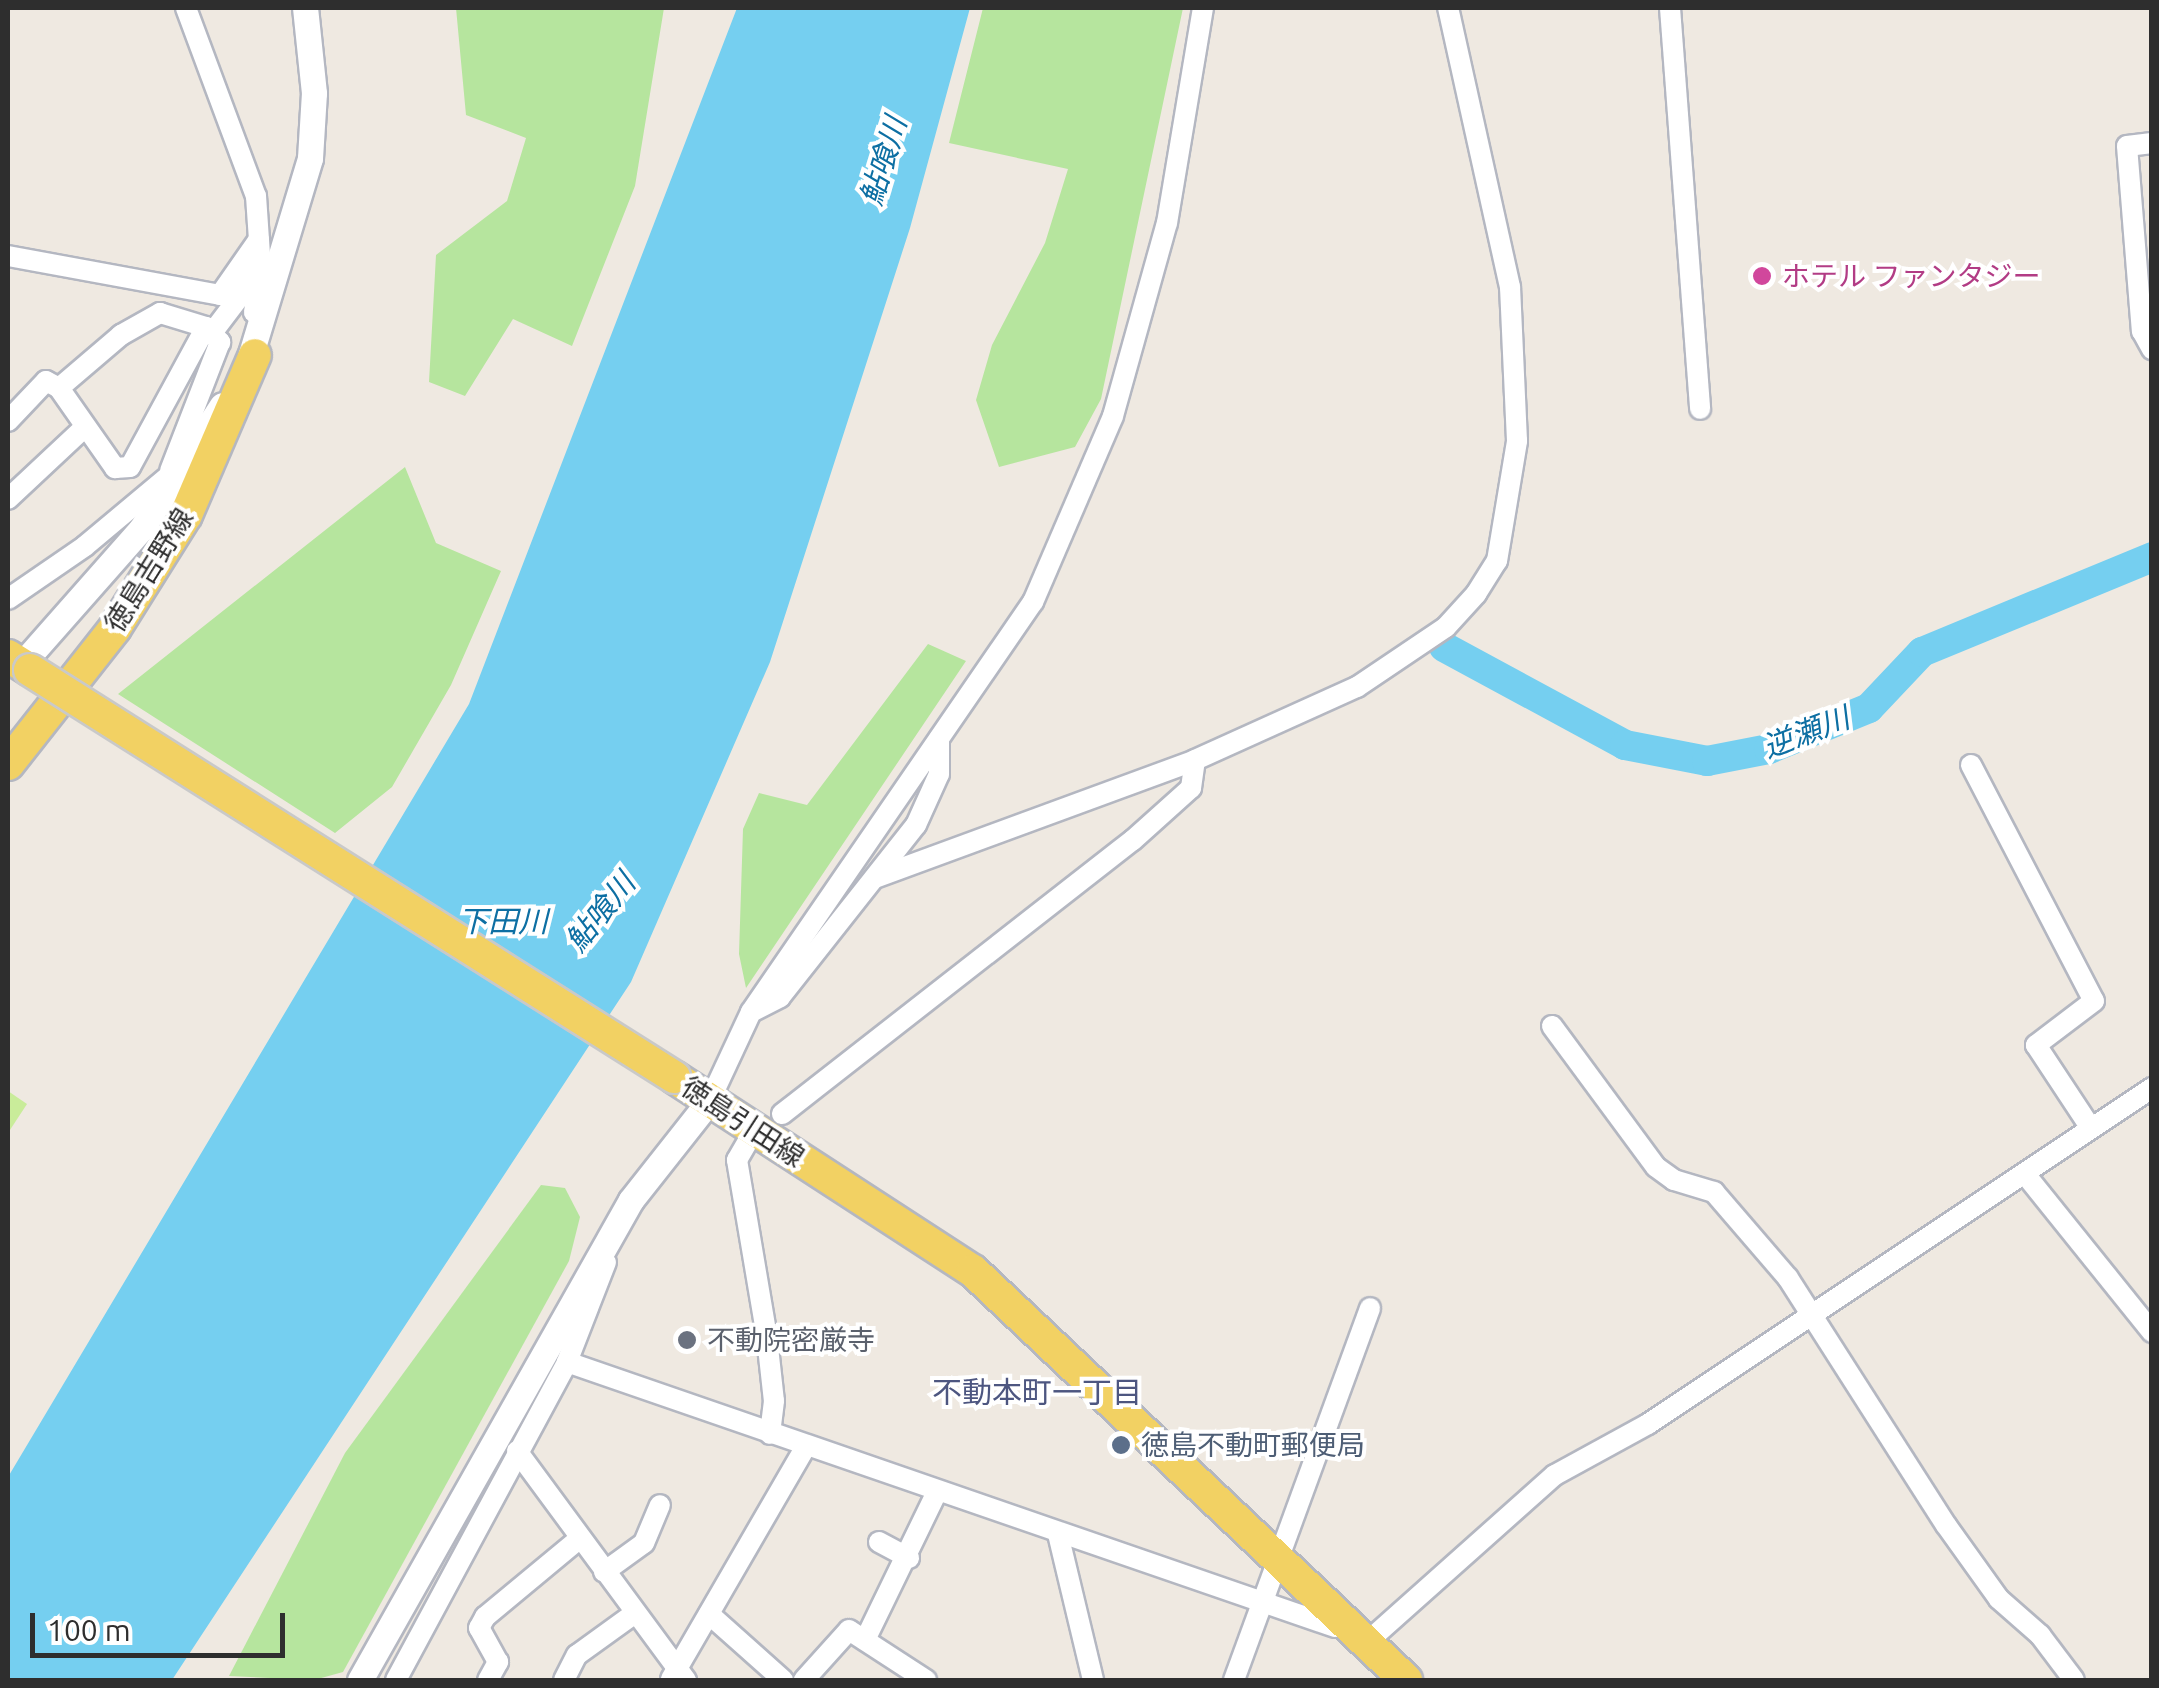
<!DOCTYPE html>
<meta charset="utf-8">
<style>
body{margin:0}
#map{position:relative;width:2159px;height:1688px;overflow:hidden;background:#efe9e1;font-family:Ubuntu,"Noto Sans JP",sans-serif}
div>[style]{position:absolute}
.green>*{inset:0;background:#b6e59e}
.pitch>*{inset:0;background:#c9ec9a}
.water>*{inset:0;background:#75cff0}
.river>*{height:30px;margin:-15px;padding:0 15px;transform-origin:15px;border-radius:15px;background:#75cff0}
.roads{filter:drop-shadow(2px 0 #b4b7c1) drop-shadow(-2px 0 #b4b7c1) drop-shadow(0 2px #b4b7c1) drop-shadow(0 -2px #b4b7c1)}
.minor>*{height:20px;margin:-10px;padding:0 10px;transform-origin:10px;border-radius:10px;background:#fff}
.tertiary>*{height:25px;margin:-12.5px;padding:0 12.5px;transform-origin:12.5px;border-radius:12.5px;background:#fff}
.primary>*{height:32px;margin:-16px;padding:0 16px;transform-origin:16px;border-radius:16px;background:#f2d163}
.bridges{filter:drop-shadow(2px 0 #c9c9c9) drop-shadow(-2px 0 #c9c9c9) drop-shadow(0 2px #c9c9c9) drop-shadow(0 -2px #c9c9c9)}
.primary-bridge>*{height:32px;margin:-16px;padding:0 16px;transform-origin:16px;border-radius:16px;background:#f2d163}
.dots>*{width:28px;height:28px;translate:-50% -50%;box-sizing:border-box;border:5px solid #fff;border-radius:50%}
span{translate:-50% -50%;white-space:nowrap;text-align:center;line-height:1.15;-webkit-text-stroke:8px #fff;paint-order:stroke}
.hotel-label{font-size:28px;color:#b23c85}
.left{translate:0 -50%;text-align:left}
.street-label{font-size:28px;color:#2e2e2e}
.worship-label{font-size:28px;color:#5b616d}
.service-label{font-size:28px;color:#4e5e75}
.water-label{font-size:30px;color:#0d6fa3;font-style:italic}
.neighbourhood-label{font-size:30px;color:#4d5680}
.frame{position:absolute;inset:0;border:10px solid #2e2e2e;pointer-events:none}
.scale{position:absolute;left:30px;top:1613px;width:255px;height:45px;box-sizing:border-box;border:5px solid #2e2e2e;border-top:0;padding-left:12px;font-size:30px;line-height:35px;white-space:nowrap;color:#2e2e2e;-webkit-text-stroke:8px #fff;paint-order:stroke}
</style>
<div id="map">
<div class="green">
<div style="clip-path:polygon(456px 8px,664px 8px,635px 186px,572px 346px,513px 319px,465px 396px,429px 382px,436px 255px,507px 201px,526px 138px,466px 115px)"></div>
<div style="clip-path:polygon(983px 8px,1183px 8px,1101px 399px,1075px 447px,999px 467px,976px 400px,992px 345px,1045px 243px,1068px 169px,949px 143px)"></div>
<div style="clip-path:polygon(405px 467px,436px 543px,501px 571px,451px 685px,392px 787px,335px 833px,118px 694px)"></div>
<div style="clip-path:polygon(928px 644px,966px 661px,746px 988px,739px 954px,743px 829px,759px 793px,807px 805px)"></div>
<div style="clip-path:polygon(541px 1185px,565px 1188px,580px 1217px,569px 1261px,343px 1672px,314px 1680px,229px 1676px,345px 1453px)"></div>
</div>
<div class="pitch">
<div style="clip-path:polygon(8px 1091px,27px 1104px,8px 1133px)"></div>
</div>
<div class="water">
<div style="clip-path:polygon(737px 8px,970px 8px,910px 228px,770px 662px,631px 982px,172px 1680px,8px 1680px,8px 1477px,469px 704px)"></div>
</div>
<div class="river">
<div style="left:1444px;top:647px;width:206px;rotate:28.4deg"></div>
<div style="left:1625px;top:745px;width:84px;rotate:11deg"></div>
<div style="left:1707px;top:761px;width:63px;rotate:-11deg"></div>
<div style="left:1769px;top:749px;width:108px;rotate:-22.3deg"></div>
<div style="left:1869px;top:708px;width:77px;rotate:-46.6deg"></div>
<div style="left:1922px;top:652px;width:249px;rotate:-22.4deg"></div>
</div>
<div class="roads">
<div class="minor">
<div style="left:186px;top:8px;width:201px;rotate:69.6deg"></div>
<div style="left:256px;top:196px;width:73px;rotate:86.1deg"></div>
<div style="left:261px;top:269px;width:44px;rotate:99.2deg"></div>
<div style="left:1670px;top:8px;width:402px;rotate:85.7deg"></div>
<div style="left:2152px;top:143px;width:25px;rotate:173deg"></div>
<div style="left:2127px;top:146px;width:186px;rotate:85.4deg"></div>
<div style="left:2142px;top:331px;width:21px;rotate:61deg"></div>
<div style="left:8px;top:256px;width:216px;rotate:10.4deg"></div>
<div style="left:220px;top:295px;width:68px;rotate:-55.1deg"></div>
<div style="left:212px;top:333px;width:78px;rotate:-52.8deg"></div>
<div style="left:59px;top:388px;width:82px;rotate:-40.5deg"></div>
<div style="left:121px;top:335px;width:45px;rotate:-29.4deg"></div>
<div style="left:160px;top:313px;width:48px;rotate:16.9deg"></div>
<div style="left:8px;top:421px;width:55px;rotate:-46.5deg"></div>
<div style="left:46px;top:381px;width:15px;rotate:28deg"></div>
<div style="left:59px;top:388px;width:98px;rotate:55deg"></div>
<div style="left:115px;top:468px;width:15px;rotate:-4deg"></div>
<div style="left:130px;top:467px;width:159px;rotate:-61.5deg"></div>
<div style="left:206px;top:327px;width:21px;rotate:47deg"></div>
<div style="left:220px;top:342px;width:138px;rotate:111.2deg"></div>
<div style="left:8px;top:499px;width:105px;rotate:-43.1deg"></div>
<div style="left:8px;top:599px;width:93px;rotate:-34.5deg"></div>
<div style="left:85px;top:546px;width:126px;rotate:-39.9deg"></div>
<div style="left:1971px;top:765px;width:266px;rotate:62.5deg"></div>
<div style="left:2094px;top:1001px;width:73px;rotate:142.8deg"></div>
<div style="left:2036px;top:1045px;width:98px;rotate:56.6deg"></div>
<div style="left:875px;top:878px;width:341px;rotate:-20.2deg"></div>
<div style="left:1195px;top:760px;width:178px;rotate:-24.3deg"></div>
<div style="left:1357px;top:687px;width:107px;rotate:-34deg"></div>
<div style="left:1446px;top:627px;width:45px;rotate:-47.7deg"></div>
<div style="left:1476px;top:594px;width:39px;rotate:-58deg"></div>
<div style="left:1497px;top:561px;width:122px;rotate:-80.5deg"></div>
<div style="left:1517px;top:441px;width:154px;rotate:-92.6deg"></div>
<div style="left:1510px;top:287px;width:286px;rotate:-102.5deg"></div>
<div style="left:755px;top:1010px;width:28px;rotate:-27deg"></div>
<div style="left:780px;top:997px;width:219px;rotate:-51.7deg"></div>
<div style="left:916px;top:825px;width:56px;rotate:-65.7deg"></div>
<div style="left:939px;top:774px;width:35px;rotate:-90deg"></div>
<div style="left:1552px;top:1026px;width:175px;rotate:53.6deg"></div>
<div style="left:1656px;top:1167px;width:22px;rotate:36deg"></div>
<div style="left:1674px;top:1180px;width:42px;rotate:16.7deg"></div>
<div style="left:1714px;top:1192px;width:113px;rotate:49.3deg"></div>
<div style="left:1788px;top:1278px;width:293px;rotate:57.4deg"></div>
<div style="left:1946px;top:1525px;width:91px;rotate:54.4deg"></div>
<div style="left:1999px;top:1599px;width:55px;rotate:41.3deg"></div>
<div style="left:2040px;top:1635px;width:56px;rotate:52.9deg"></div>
<div style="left:710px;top:1100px;width:97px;rotate:-65deg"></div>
<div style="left:751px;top:1012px;width:498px;rotate:-55.5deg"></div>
<div style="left:1033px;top:602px;width:202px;rotate:-66.7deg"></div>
<div style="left:1113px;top:416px;width:200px;rotate:-74.4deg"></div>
<div style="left:1167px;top:223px;width:218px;rotate:-80.5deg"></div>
<div style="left:782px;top:1114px;width:445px;rotate:-38deg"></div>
<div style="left:1133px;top:840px;width:78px;rotate:-41.9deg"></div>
<div style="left:1191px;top:788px;width:28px;rotate:-82deg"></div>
<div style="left:748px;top:1141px;width:22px;rotate:120deg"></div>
<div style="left:737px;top:1160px;width:181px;rotate:80.4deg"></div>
<div style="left:767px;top:1338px;width:63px;rotate:83.7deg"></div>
<div style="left:774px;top:1401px;width:33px;rotate:97deg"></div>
<div style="left:2025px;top:1174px;width:203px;rotate:51.2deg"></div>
<div style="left:567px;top:1362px;width:812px;rotate:19.04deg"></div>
<div style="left:517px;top:1451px;width:285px;rotate:53.6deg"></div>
<div style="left:1058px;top:1534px;width:150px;rotate:76.5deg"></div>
<div style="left:879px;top:1542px;width:34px;rotate:28deg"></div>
<div style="left:604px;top:1572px;width:49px;rotate:-35.9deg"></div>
<div style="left:644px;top:1543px;width:41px;rotate:-67.2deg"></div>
<div style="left:709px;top:1614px;width:99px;rotate:41.7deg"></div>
<div style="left:865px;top:1640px;width:165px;rotate:-64.1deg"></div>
<div style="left:1360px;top:1641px;width:6px;rotate:31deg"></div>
<div style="left:1365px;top:1644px;width:254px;rotate:-41.7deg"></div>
<div style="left:1555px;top:1475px;width:106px;rotate:-28.7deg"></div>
<div style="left:1648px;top:1424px;width:606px;rotate:-33.69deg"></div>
<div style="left:671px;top:1679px;width:269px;rotate:-59.9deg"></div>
<div style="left:396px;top:1680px;width:361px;rotate:-61.7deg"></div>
<div style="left:567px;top:1362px;width:107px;rotate:-68.7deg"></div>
<div style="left:488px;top:1680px;width:21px;rotate:-61deg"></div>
<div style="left:498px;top:1662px;width:39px;rotate:-119deg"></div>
<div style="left:479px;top:1628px;width:13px;rotate:-61deg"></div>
<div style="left:485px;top:1617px;width:122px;rotate:-39.7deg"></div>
<div style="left:564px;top:1680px;width:28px;rotate:-63deg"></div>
<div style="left:577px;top:1655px;width:72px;rotate:-35.9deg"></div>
<div style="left:804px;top:1680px;width:67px;rotate:-48deg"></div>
<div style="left:849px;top:1630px;width:92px;rotate:33deg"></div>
<div style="left:1234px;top:1680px;width:396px;rotate:-69.9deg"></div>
</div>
<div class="tertiary">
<div style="left:247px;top:367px;width:218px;rotate:-73.2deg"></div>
<div style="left:310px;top:158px;width:65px;rotate:-86.5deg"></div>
<div style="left:314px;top:93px;width:85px;rotate:-96deg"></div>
<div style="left:21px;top:665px;width:181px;rotate:-48.6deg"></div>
<div style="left:141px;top:529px;width:148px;rotate:-56.8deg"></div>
<div style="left:360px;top:1680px;width:551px;rotate:-60.55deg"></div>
<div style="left:631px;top:1200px;width:127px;rotate:-51.7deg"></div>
</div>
<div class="primary">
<div style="left:8px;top:656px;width:26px;rotate:32deg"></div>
<div style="left:8px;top:764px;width:173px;rotate:-51.8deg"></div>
<div style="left:115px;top:628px;width:133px;rotate:-57.9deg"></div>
<div style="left:186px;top:515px;width:174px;rotate:-66.7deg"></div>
<div style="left:674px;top:1077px;width:356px;rotate:33deg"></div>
<div style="left:973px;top:1271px;width:596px;rotate:43.37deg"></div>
</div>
</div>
<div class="bridges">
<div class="primary-bridge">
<div style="left:30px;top:670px;width:762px;rotate:32.29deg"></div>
</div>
</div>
<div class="dots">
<div style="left:1762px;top:276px;background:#d1479c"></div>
<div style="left:687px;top:1340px;background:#6b7280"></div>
<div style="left:1121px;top:1445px;background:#5c6f8a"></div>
</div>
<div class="hotel-label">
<span class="left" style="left:1782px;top:276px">ホテル ファンタジー</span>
</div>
<div class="street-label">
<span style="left:149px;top:570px;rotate:-58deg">徳島吉野線</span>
<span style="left:743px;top:1122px;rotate:33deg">徳島引田線</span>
</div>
<div class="worship-label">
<span class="left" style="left:707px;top:1340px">不動院密厳寺</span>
</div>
<div class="service-label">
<span class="left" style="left:1141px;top:1445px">徳島不動町郵便局</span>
</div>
<div class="water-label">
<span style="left:883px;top:161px;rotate:-73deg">鮎喰川</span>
<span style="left:1806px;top:732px;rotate:-21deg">逆瀬川</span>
<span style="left:600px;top:912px;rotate:-51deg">鮎喰川</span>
<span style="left:503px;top:921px">下田川</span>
</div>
<div class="neighbourhood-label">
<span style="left:1037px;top:1392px">不動本町一丁目</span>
</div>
<div class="frame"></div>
<div class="scale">100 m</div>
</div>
